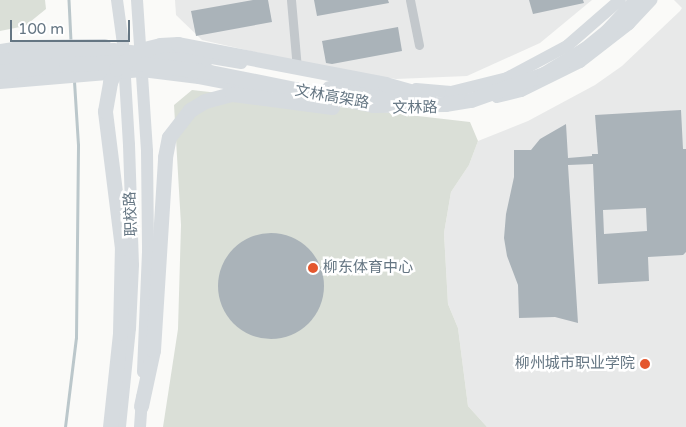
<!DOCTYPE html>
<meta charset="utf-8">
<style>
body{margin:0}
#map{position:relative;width:686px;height:427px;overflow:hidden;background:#fafaf8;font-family:"Varela Round","Noto Sans SC",sans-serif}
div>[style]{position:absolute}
.built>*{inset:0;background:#e8e9e9}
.green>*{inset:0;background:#dadfd7}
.stream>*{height:2.5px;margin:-1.25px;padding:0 1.25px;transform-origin:1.25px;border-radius:1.25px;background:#bbc7cb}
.building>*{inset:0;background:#aab3b9}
.round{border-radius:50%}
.minor>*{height:9px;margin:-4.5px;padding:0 4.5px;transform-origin:4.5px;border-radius:4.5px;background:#c3c8cc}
.secondary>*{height:12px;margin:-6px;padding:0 6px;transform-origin:6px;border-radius:6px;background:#d6dbdf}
.trunk>*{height:15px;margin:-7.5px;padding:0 7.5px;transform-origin:7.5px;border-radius:7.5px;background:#d6dbdf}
.dots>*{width:14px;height:14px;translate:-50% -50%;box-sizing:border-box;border:2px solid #fff;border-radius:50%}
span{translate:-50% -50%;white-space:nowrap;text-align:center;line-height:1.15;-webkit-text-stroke:5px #fff;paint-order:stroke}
.street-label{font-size:15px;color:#657683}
.poi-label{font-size:15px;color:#657683}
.left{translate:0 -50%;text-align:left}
.right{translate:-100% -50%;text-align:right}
.scale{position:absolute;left:10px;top:20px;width:120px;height:22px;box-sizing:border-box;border:2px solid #657683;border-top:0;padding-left:6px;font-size:15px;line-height:18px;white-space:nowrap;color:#657683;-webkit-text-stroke:4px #fff;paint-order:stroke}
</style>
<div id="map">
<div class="built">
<div style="clip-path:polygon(175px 0,592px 0,540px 43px,467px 76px,396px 79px,322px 67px,202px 40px,176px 15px)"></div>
<div style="clip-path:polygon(674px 0,686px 0,686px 427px,487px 427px,468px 406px,458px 328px,448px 304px,444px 233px,451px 192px,469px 165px,478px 141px,528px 121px,595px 85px,622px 66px,680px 11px,682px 8px)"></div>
</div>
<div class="green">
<div style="clip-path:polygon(0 0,45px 0,46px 9px,25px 26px,0 31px)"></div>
<div style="clip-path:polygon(192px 90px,470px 122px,478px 141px,469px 165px,451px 192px,444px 233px,448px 304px,458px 328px,468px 406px,487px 427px,163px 427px,178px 329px,181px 225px,174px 105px)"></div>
</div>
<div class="stream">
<div style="left:69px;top:0;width:41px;rotate:87.2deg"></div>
<div style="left:65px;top:427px;width:90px;rotate:-83deg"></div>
<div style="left:76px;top:338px;width:193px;rotate:-89.4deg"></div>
<div style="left:78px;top:145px;width:63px;rotate:-93.6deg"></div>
</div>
<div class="building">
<div style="clip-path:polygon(253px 0,268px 0,272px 22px,196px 36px,191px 11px)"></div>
<div style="clip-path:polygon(314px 0,388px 0,389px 3px,317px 16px)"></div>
<div style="clip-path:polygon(529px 0,583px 0,584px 3px,533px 14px)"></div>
<div style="clip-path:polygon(398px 27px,402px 51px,332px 64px,326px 63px,322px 41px)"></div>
<div style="clip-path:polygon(evenodd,681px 110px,683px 149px,686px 149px,686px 252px,683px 255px,648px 257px,649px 281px,598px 284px,593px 164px,568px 165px,578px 323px,555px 317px,519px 318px,518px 285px,507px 256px,504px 238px,506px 214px,514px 177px,514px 150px,531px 150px,540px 139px,566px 124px,568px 158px,592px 156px,592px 154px,598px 154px,595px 115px,681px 110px,646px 208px,647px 231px,604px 234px,603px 210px,646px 208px)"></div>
<div class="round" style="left:218px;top:233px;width:106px;height:106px"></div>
</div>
<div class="minor">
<div style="left:291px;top:0;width:69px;rotate:85deg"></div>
<div style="left:410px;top:0;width:46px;rotate:78.7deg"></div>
</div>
<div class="secondary">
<div style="left:117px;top:0;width:44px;rotate:82.2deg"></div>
<div style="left:123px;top:44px;width:101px;rotate:86.6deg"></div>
<div style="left:129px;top:145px;width:120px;rotate:88.1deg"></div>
<div style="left:133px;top:265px;width:63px;rotate:92.7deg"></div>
<div style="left:130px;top:328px;width:100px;rotate:95.8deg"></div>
<div style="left:137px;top:0;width:151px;rotate:86.2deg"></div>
<div style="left:147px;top:151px;width:101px;rotate:89.4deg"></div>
<div style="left:148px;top:252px;width:120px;rotate:92.4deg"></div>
<div style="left:0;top:50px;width:25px;rotate:-9deg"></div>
<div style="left:25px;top:46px;width:80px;rotate:-0.7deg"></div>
<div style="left:194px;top:55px;width:48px;rotate:9.7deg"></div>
<div style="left:0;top:83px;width:143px;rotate:-4.8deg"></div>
<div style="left:142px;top:71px;width:57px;rotate:7deg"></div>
<div style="left:199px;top:78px;width:67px;rotate:11.1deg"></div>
<div style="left:416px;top:89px;width:35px;rotate:5deg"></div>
<div style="left:451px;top:92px;width:58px;rotate:-14deg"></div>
<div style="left:507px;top:78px;width:68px;rotate:-28.1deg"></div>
<div style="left:567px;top:46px;width:70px;rotate:-41deg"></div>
<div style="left:497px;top:97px;width:25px;rotate:-14deg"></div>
<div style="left:521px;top:91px;width:66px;rotate:-26.2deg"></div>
<div style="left:580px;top:62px;width:62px;rotate:-37.8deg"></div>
<div style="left:629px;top:24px;width:33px;rotate:-47deg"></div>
<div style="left:140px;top:427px;width:30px;rotate:-86deg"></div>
</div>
<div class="trunk">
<div style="left:0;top:60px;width:113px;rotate:-5.1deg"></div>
<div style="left:113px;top:50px;width:92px;rotate:6.9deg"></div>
<div style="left:0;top:72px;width:66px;rotate:-6.9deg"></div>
<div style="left:66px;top:64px;width:62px;rotate:-1.8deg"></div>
<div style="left:128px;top:62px;width:83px;rotate:7deg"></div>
<div style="left:210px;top:72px;width:166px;rotate:11.4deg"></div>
<div style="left:373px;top:105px;width:72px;rotate:-0.8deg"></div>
<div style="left:445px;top:104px;width:26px;rotate:-9deg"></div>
<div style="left:471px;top:100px;width:77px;rotate:-19.6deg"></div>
<div style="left:544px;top:74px;width:48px;rotate:-31.4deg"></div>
<div style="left:585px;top:49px;width:28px;rotate:-39deg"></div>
<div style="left:607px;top:31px;width:42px;rotate:-46.9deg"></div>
<div style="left:329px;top:88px;width:69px;rotate:6.6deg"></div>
<div style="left:141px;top:406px;width:57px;rotate:-77.9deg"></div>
<div style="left:153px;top:350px;width:193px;rotate:-86.4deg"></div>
<div style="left:165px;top:157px;width:20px;rotate:-79deg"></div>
<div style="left:169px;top:137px;width:34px;rotate:-52deg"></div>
<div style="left:190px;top:110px;width:17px;rotate:-31deg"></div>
<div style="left:205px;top:101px;width:28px;rotate:-15deg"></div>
<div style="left:232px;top:94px;width:101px;rotate:7.4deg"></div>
<div style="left:110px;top:427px;width:95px;rotate:-83.9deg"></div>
<div style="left:120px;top:333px;width:85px;rotate:-88.7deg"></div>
<div style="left:122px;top:248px;width:138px;rotate:-97.1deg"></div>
<div style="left:105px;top:111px;width:29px;rotate:-80deg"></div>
<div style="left:110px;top:82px;width:14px;rotate:-65deg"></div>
<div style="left:116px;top:69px;width:31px;rotate:-38deg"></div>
<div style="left:140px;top:50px;width:21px;rotate:-14deg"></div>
<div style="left:160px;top:45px;width:18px;rotate:-3deg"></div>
<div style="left:178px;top:44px;width:211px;rotate:10.9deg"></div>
<div style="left:385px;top:84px;width:45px;rotate:15.6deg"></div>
</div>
<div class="dots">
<div style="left:313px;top:268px;background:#e4572e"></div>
<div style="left:645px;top:364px;background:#e4572e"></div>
</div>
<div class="street-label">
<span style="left:332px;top:97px;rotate:10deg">文林高架路</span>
<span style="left:415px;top:108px;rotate:-1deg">文林路</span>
<span style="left:131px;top:214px;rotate:-92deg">职校路</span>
</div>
<div class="poi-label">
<span class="left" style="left:323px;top:268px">柳东体育中心</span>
<span class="right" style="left:635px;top:364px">柳州城市职业学院</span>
</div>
<div class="scale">100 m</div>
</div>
